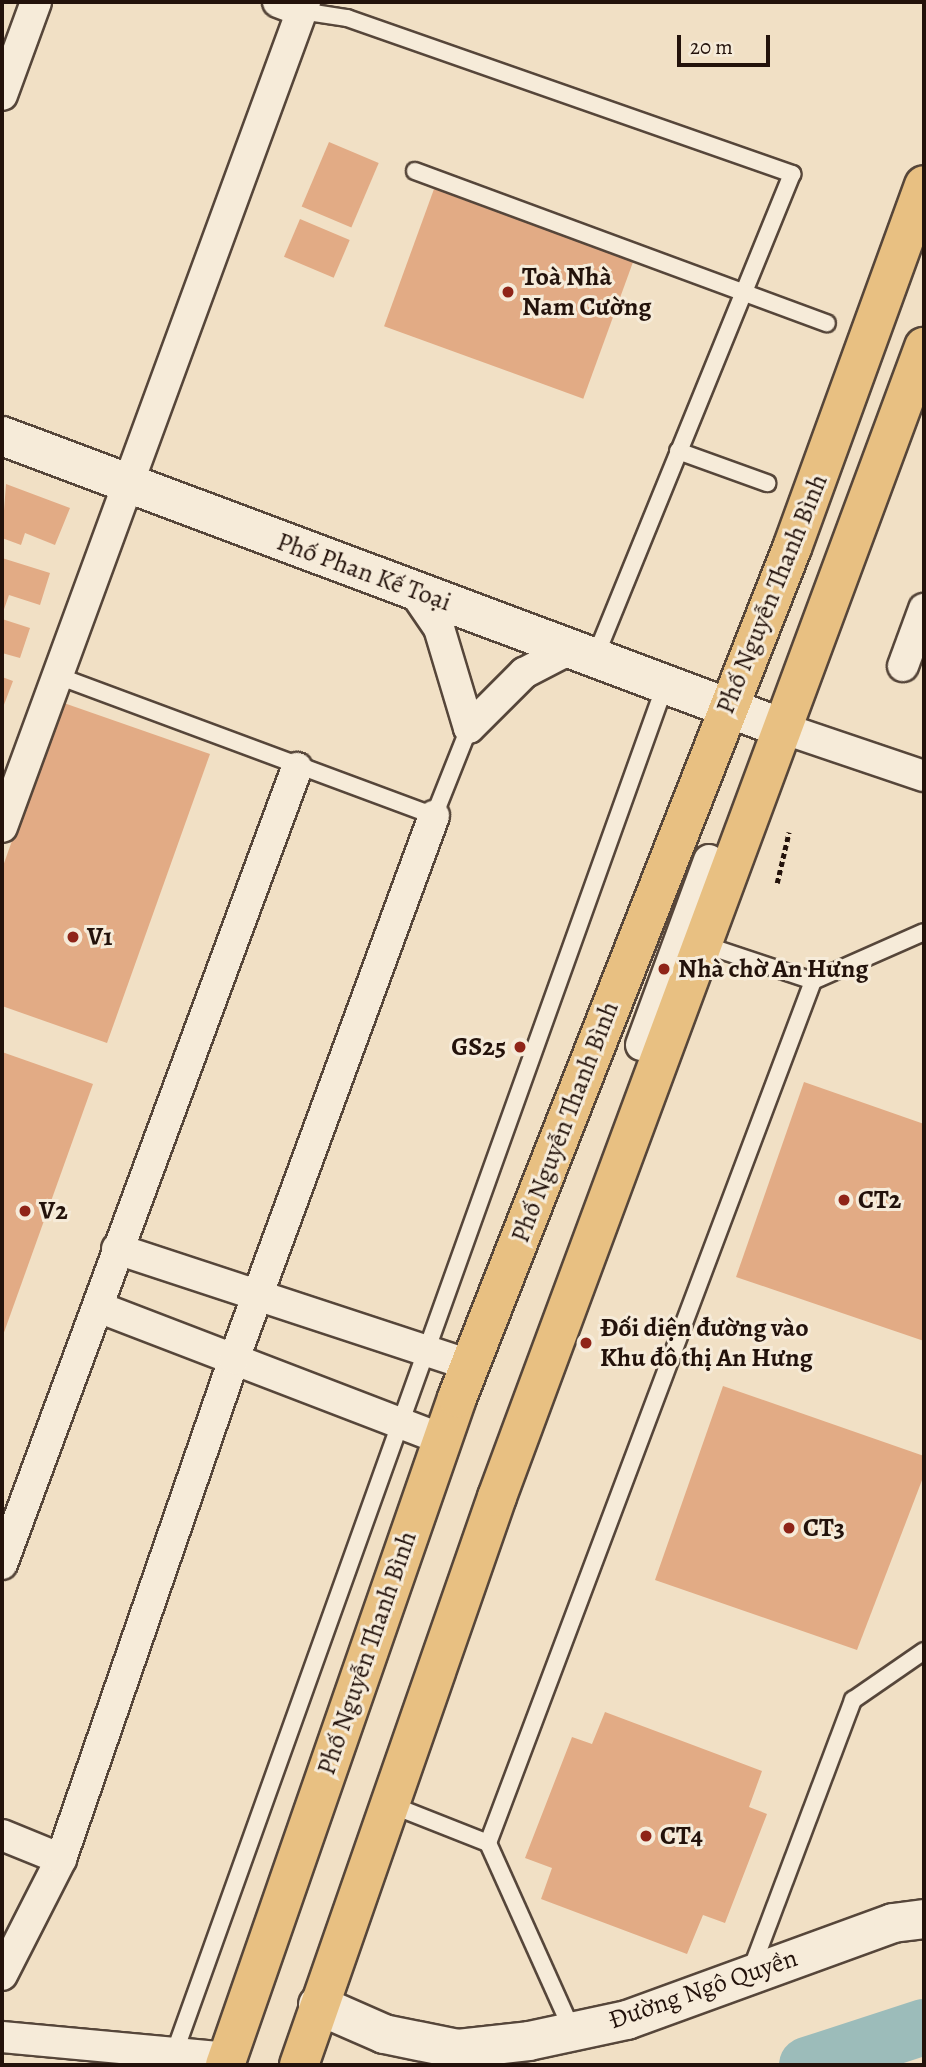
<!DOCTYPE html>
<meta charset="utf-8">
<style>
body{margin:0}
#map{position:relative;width:926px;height:2067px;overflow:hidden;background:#f1e0c5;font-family:Alegreya,serif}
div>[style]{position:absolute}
.river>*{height:56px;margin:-28px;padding:0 28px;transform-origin:28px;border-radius:28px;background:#9cbcba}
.building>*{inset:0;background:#e2ab85;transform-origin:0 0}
.path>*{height:4.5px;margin-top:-2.25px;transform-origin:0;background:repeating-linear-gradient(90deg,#23120b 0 5px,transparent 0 8.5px)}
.roads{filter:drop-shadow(2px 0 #56463a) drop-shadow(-2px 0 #56463a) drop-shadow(0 2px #56463a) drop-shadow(0 -2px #56463a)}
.lane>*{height:16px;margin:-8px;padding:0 8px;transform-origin:8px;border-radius:8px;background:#f6ebd9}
.street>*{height:30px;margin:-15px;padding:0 15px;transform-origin:15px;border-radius:15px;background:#f6ebd9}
.secondary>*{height:38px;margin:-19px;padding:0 19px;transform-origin:19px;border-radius:19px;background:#f6ebd9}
.primary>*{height:38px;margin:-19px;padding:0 19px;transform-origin:19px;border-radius:19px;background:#e8c082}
.dots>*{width:19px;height:19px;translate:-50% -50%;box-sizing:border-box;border:4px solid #f6ebd9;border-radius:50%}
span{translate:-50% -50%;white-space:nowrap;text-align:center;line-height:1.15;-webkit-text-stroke:6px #f6ebd9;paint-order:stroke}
.poi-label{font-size:26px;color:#23120b;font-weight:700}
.left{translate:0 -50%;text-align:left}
.right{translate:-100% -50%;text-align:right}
.street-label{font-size:26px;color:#23120b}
.frame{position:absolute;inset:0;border:4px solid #23120b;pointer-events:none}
.scale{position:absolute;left:677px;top:35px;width:93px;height:32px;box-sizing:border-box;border:4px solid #23120b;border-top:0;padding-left:9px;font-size:21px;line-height:24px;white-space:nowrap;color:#23120b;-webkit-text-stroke:5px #f6ebd9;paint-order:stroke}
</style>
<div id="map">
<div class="river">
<div style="left:807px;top:2065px;width:123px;rotate:-18deg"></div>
</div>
<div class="building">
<div style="left:329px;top:142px;width:54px;height:70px;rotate:23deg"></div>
<div style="left:434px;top:189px;width:212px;height:146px;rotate:20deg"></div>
<div style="left:300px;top:219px;width:54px;height:41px;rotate:23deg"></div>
<div style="clip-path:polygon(6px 484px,70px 508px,55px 545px,25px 533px,21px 545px,2px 538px)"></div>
<div style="clip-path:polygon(2px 558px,50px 573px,40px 605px,9px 595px,2px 615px)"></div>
<div style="clip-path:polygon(2px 619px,30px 628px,20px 658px,2px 653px)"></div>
<div style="clip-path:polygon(2px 677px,13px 681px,2px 710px)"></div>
<div style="clip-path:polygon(61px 702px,210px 754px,107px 1043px,2px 1006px,2px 869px)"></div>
<div style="clip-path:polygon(2px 1052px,93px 1084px,2px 1338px)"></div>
<div style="clip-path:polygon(804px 1082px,924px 1124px,924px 1341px,736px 1277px)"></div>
<div style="clip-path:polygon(723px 1386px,924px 1456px,924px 1475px,857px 1650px,655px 1580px)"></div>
<div style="clip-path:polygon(605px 1712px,762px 1771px,749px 1807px,767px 1814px,725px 1923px,703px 1915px,687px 1954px,541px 1899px,552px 1868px,525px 1858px,572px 1737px,592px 1744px)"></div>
</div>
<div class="path">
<div style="left:777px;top:883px;width:52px;rotate:-76.8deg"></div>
</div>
<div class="roads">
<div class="lane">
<div style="left:301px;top:11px;width:47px;rotate:8.7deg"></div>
<div style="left:347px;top:18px;width:472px;rotate:19.3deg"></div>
<div style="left:792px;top:174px;width:519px;rotate:112.17deg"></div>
<div style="left:415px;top:171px;width:439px;rotate:20.3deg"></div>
<div style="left:678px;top:451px;width:95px;rotate:19.8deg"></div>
<div style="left:58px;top:676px;width:401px;rotate:20.4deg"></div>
<div style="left:434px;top:816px;width:95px;rotate:-68.3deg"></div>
<div style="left:705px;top:945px;width:114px;rotate:18.4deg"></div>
<div style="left:813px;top:981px;width:121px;rotate:-23.8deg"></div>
<div style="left:394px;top:1806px;width:101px;rotate:21.5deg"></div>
<div style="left:488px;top:1843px;width:205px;rotate:65.8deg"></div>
<div style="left:488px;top:1843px;width:921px;rotate:-69.34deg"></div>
<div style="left:751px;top:1970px;width:289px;rotate:-69.3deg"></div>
<div style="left:853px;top:1700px;width:86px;rotate:-34.6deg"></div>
<div style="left:175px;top:2051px;width:1453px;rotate:-70.26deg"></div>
</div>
<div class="street">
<div style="left:278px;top:2px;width:25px;rotate:21deg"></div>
<div style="left:2px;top:95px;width:99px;rotate:-69.9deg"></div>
<div style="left:413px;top:590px;width:46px;rotate:55.6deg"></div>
<div style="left:439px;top:628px;width:104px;rotate:73.3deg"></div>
<div style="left:903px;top:666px;width:61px;rotate:-69.8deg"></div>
<div style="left:469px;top:728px;width:78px;rotate:-45deg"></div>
<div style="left:524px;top:673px;width:56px;rotate:-27.5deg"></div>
<div style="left:785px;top:729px;width:147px;rotate:18.7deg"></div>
<div style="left:2px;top:827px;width:879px;rotate:-69.83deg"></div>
<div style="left:641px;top:1045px;width:197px;rotate:-69.8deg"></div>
<div style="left:117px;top:1249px;width:372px;rotate:18.2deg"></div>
<div style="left:98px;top:1307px;width:368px;rotate:21deg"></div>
<div style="left:2px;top:1564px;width:849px;rotate:-69.67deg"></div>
<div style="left:2px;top:1835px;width:64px;rotate:22.1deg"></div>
<div style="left:2px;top:1975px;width:130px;rotate:-63deg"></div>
<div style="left:61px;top:1859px;width:529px;rotate:-70.91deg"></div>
<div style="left:234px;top:1359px;width:579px;rotate:-69.78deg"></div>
<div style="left:2px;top:2037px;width:226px;rotate:5.3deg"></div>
</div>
<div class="secondary">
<div style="left:2px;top:436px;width:836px;rotate:20.52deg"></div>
<div style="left:318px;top:2005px;width:72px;rotate:23.7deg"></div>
<div style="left:384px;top:2034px;width:76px;rotate:11.5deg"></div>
<div style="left:458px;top:2049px;width:71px;rotate:-6.4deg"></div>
<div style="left:529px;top:2041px;width:100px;rotate:-12.1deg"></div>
<div style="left:627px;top:2020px;width:283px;rotate:-20deg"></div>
<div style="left:893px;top:1923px;width:31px;rotate:-7deg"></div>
</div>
<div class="primary">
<div style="left:225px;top:2065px;width:706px;rotate:-70.82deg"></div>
<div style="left:457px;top:1398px;width:914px;rotate:-68.49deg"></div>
<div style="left:792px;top:548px;width:386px;rotate:-70deg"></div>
<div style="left:299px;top:2065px;width:602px;rotate:-70.78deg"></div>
<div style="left:497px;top:1497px;width:1227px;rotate:-69.63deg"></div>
</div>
</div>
<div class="dots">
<div style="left:508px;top:292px;background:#8f2418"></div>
<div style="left:73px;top:937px;background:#8f2418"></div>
<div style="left:664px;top:969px;background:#8f2418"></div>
<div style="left:520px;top:1047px;background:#8f2418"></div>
<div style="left:844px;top:1200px;background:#8f2418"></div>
<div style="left:25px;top:1211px;background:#8f2418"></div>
<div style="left:586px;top:1343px;background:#8f2418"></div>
<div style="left:789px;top:1528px;background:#8f2418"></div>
<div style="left:646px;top:1836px;background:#8f2418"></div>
</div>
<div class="poi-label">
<span class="left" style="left:522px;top:292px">Toà Nhà<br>Nam Cường</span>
<span class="left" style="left:87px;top:937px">V1</span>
<span class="left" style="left:678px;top:969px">Nhà chờ An Hưng</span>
<span class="right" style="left:506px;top:1047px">GS25</span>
<span class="left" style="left:858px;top:1200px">CT2</span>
<span class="left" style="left:39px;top:1211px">V2</span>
<span class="left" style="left:600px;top:1343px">Đối diện đường vào<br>Khu đô thị An Hưng</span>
<span class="left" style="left:803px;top:1528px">CT3</span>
<span class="left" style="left:660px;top:1836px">CT4</span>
</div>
<div class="street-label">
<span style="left:364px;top:572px;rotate:20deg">Phố Phan Kế Toại</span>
<span style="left:772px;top:594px;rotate:-68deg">Phố Nguyễn Thanh Bình</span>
<span style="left:565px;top:1122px;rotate:-69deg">Phố Nguyễn Thanh Bình</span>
<span style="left:367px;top:1653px;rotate:-71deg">Phố Nguyễn Thanh Bình</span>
<span style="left:703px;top:1989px;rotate:-19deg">Đường Ngô Quyền</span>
</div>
<div class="frame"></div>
<div class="scale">20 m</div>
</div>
